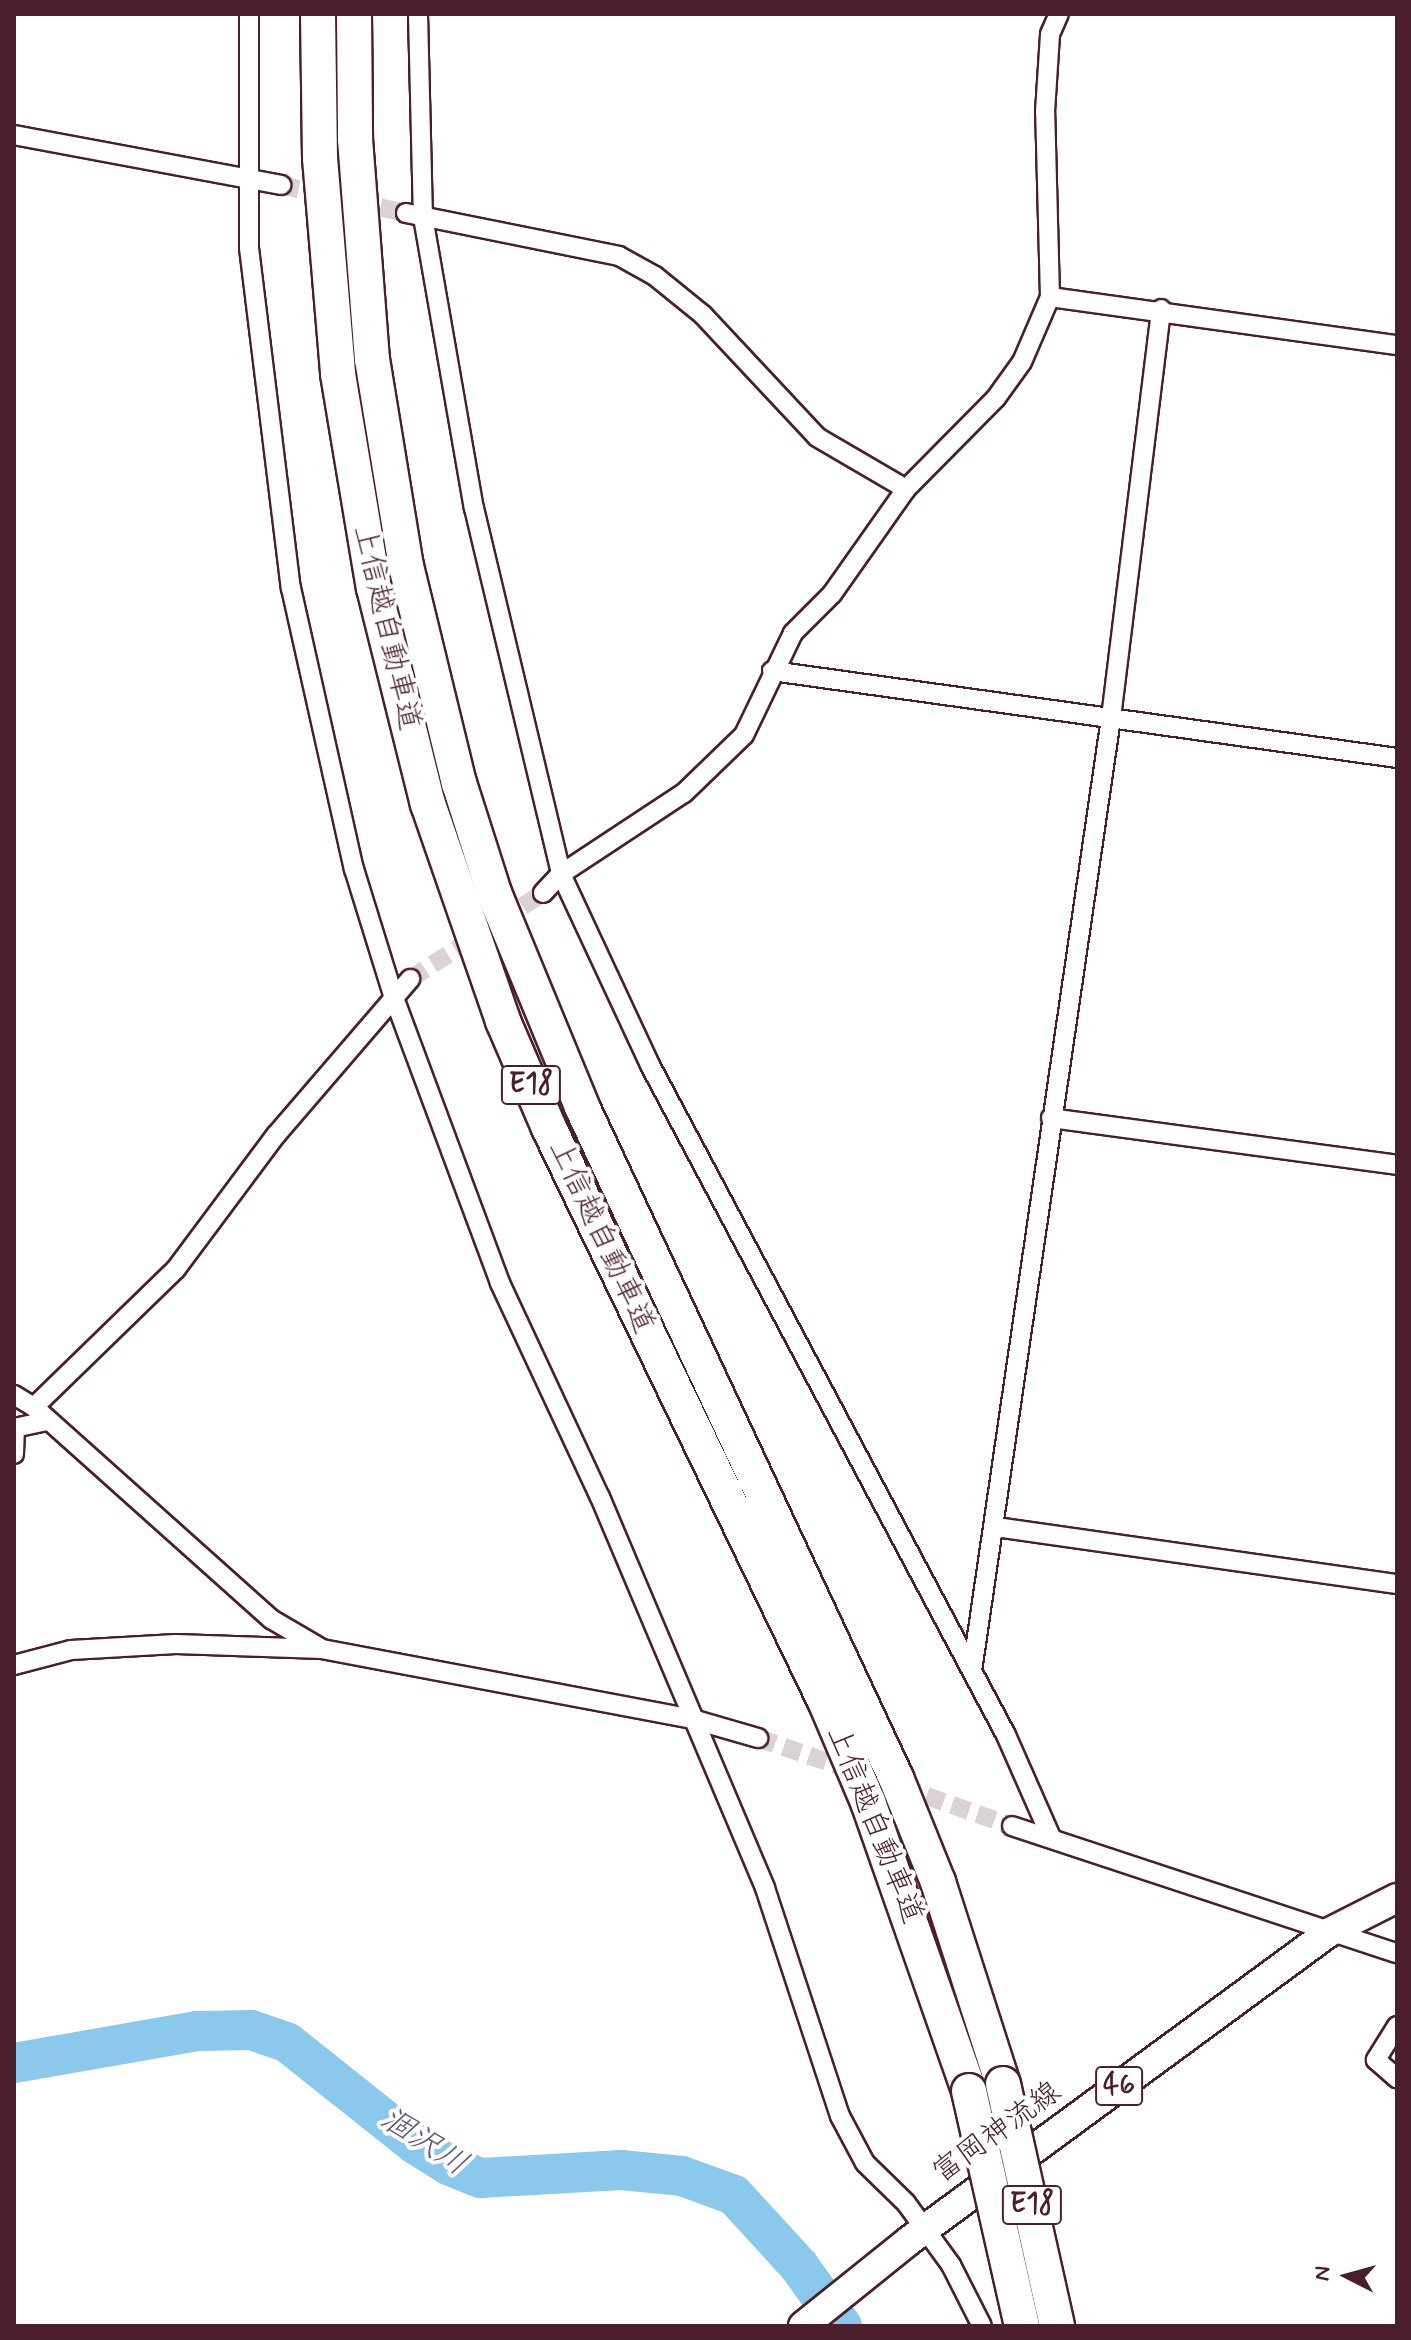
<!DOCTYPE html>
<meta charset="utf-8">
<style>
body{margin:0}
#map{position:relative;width:1411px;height:2340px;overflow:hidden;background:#fff;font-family:Mynerve,"Klee One",sans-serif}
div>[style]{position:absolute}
.river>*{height:40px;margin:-20px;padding:0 20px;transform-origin:20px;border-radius:20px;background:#8ac9eb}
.street-tunnel>*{height:18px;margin-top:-9px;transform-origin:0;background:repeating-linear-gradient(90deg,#dbd2d5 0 18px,transparent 0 27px)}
.roads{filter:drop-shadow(2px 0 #4a1f2b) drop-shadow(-2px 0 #4a1f2b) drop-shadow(0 2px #4a1f2b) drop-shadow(0 -2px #4a1f2b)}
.street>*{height:18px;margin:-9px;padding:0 9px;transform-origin:9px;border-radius:9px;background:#fff}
.primary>*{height:28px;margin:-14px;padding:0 14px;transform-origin:14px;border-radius:14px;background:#fff}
.highway>*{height:34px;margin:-17px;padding:0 17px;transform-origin:17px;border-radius:17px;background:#fff}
.bridges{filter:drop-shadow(2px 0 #4a1f2b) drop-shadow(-2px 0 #4a1f2b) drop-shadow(0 2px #4a1f2b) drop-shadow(0 -2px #4a1f2b)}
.highway-bridge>*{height:34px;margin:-17px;padding:0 17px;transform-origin:17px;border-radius:17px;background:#fff}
span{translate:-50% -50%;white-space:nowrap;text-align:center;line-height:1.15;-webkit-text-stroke:8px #fff;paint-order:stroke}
.shield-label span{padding:2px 6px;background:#fff;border:2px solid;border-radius:6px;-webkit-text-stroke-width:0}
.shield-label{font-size:28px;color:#4a1f2b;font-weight:700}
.street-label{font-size:30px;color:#4a1f2b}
.water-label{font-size:32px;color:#605a6e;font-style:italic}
.frame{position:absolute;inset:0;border:16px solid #4a1f2b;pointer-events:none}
.north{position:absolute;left:1307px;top:2236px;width:80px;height:80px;-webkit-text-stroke:6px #fff;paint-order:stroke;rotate:276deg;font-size:22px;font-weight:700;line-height:32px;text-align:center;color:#4a1f2b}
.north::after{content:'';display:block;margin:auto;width:28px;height:36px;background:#4a1f2b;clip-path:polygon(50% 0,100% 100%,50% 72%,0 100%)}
</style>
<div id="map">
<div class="river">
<div style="left:14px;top:2063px;width:186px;rotate:-9.9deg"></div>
<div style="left:197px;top:2031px;width:54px;rotate:-1.1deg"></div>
<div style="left:251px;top:2030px;width:39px;rotate:19deg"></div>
<div style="left:288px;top:2043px;width:162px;rotate:38.5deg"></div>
<div style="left:415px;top:2144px;width:39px;rotate:32deg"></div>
<div style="left:448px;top:2165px;width:35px;rotate:22deg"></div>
<div style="left:481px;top:2178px;width:140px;rotate:-3.3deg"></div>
<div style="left:621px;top:2170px;width:61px;rotate:5.6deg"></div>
<div style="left:682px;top:2176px;width:55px;rotate:20.1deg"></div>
<div style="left:734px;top:2195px;width:96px;rotate:47.5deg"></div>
<div style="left:799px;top:2266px;width:74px;rotate:54.4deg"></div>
</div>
<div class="street-tunnel">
<div style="left:281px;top:185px;width:49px;rotate:12.9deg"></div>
<div style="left:354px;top:202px;width:53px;rotate:11.9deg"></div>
<div style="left:500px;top:921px;width:51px;rotate:-33.1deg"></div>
<div style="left:410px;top:979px;width:81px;rotate:-32.9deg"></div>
<div style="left:758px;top:1738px;width:102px;rotate:19deg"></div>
<div style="left:901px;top:1787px;width:118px;rotate:19.4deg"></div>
</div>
<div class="roads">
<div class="street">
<div style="left:249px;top:14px;width:234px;rotate:90deg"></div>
<div style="left:249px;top:248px;width:343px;rotate:83deg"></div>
<div style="left:291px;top:588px;width:288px;rotate:77.4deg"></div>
<div style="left:354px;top:869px;width:132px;rotate:72.8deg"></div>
<div style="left:393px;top:995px;width:307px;rotate:69.6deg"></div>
<div style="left:500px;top:1283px;width:236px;rotate:65deg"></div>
<div style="left:600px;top:1497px;width:424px;rotate:67.1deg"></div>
<div style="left:765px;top:1888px;width:240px;rotate:71.8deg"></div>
<div style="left:840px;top:2116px;width:53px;rotate:62deg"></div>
<div style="left:865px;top:2163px;width:57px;rotate:44.3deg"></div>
<div style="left:906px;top:2203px;width:77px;rotate:54deg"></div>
<div style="left:951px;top:2265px;width:68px;rotate:63.1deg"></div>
<div style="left:418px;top:14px;width:203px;rotate:88.6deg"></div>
<div style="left:423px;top:217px;width:295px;rotate:80.1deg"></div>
<div style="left:474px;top:508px;width:376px;rotate:76.6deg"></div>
<div style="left:561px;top:874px;width:211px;rotate:65deg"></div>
<div style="left:650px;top:1065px;width:759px;rotate:62.02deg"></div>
<div style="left:1006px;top:1735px;width:111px;rotate:66.2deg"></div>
<div style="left:14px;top:135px;width:272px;rotate:10.6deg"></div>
<div style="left:406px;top:213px;width:217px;rotate:11.4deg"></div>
<div style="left:619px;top:256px;width:41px;rotate:29.1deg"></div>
<div style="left:655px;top:276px;width:62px;rotate:39.1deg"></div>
<div style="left:703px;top:315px;width:167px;rotate:46.9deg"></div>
<div style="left:817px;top:437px;width:103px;rotate:30.3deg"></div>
<div style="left:1050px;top:297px;width:350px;rotate:7.9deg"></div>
<div style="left:772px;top:671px;width:631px;rotate:7.92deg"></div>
<div style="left:543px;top:893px;width:26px;rotate:-47deg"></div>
<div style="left:561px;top:874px;width:147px;rotate:-33.4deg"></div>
<div style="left:684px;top:793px;width:83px;rotate:-44deg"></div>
<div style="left:744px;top:735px;width:113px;rotate:-64.3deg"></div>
<div style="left:793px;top:633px;width:55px;rotate:-45deg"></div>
<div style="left:832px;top:594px;width:128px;rotate:-54.8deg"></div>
<div style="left:906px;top:489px;width:128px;rotate:-45.3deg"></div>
<div style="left:996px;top:398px;width:44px;rotate:-54.2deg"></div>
<div style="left:1022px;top:362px;width:71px;rotate:-66.7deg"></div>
<div style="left:1050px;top:297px;width:185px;rotate:-91.5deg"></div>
<div style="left:1045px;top:112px;width:78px;rotate:-86.3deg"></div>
<div style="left:1050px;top:34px;width:22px;rotate:-66deg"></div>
<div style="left:1051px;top:1118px;width:349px;rotate:7.7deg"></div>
<div style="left:14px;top:1395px;width:23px;rotate:31deg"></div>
<div style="left:34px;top:1407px;width:318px;rotate:41.8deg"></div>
<div style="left:271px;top:1619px;width:56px;rotate:30.3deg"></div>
<div style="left:34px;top:1407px;width:198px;rotate:-44.2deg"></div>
<div style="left:176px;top:1269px;width:167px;rotate:-53.3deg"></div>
<div style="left:276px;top:1135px;width:206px;rotate:-49.3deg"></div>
<div style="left:14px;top:1428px;width:35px;rotate:-12deg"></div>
<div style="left:14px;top:1454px;width:26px;rotate:-88deg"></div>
<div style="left:996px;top:1527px;width:405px;rotate:8.1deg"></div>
<div style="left:14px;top:1665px;width:59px;rotate:-14.7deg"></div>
<div style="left:71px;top:1650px;width:105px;rotate:-3.3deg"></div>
<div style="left:176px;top:1644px;width:146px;rotate:2deg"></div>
<div style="left:322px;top:1649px;width:377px;rotate:10.7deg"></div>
<div style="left:692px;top:1719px;width:69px;rotate:16.1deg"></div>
<div style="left:972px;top:1671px;width:963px;rotate:-81.7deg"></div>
<div style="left:1111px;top:718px;width:412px;rotate:-83deg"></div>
<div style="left:1012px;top:1826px;width:405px;rotate:18.3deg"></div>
<div style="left:1397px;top:2026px;width:40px;rotate:122deg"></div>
<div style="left:1376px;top:2060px;width:28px;rotate:41deg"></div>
</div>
<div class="primary">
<div style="left:803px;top:2326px;width:137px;rotate:-38.8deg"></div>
<div style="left:910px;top:2240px;width:519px;rotate:-36.3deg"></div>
<div style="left:1328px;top:1933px;width:77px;rotate:-26.9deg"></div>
</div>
<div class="highway">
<div style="left:318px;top:14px;width:144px;rotate:89.2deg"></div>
<div style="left:320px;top:158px;width:217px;rotate:85.2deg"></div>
<div style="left:338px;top:374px;width:217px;rotate:80.5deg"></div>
<div style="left:374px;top:588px;width:223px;rotate:76deg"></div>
<div style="left:428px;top:804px;width:230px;rotate:70.9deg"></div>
<div style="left:503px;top:1021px;width:116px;rotate:66.7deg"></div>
<div style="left:549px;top:1128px;width:638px;rotate:64.28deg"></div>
<div style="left:826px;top:1703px;width:108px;rotate:67deg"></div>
<div style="left:868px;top:1802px;width:306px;rotate:70.7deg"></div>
<div style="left:354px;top:14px;width:125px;rotate:89.5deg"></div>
<div style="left:355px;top:139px;width:221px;rotate:85.6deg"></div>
<div style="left:372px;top:359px;width:210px;rotate:80.7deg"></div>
<div style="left:406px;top:566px;width:223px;rotate:76.3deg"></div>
<div style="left:459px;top:783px;width:115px;rotate:72.3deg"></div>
<div style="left:494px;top:893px;width:231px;rotate:67.6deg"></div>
<div style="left:582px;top:1107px;width:741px;rotate:64.92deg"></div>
<div style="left:896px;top:1778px;width:112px;rotate:68deg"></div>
<div style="left:938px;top:1882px;width:212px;rotate:72.2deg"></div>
</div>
</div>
<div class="bridges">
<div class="highway-bridge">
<div style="left:1003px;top:2084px;width:248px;rotate:77.4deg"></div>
<div style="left:969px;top:2091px;width:241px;rotate:77.3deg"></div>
</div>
</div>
<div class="shield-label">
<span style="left:531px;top:1085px">E18</span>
<span style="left:1119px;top:2086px">46</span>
<span style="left:1032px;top:2205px">E18</span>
</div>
<div class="street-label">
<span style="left:386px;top:628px;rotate:77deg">上信越自動車道</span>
<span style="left:601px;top:1237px;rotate:65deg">上信越自動車道</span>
<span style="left:874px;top:1825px;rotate:68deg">上信越自動車道</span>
<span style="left:997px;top:2133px;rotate:-36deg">富岡神流線</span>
</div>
<div class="water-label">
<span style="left:424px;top:2142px;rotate:33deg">涸沢川</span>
</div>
<div class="frame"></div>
<div class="north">N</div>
</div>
